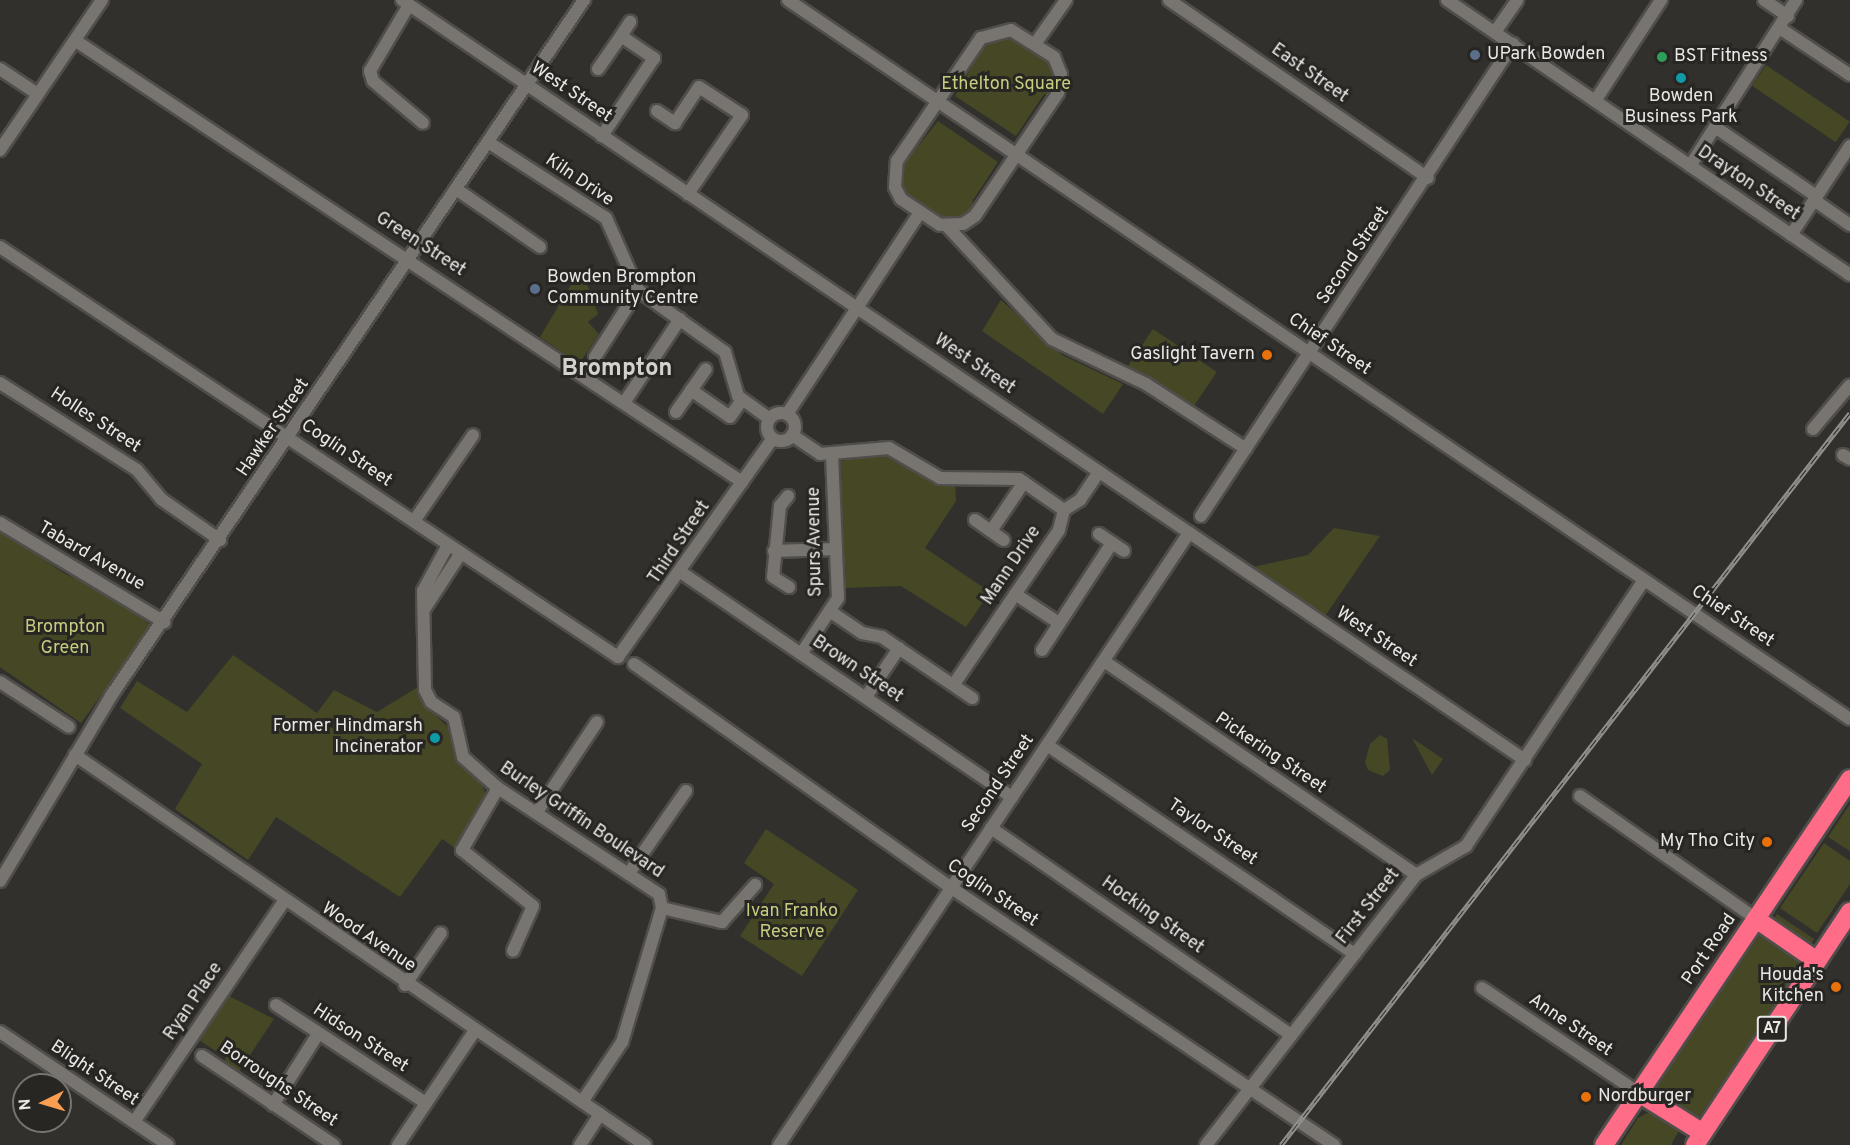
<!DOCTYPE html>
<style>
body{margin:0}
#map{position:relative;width:1850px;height:1145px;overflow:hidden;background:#32302d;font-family:Overpass,sans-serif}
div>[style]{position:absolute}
.green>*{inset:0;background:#454725;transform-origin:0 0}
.roads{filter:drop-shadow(2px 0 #504e4b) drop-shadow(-2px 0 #504e4b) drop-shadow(0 2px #504e4b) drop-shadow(0 -2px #504e4b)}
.minor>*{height:12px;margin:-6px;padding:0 6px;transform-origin:6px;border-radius:6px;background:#787571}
.minor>.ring{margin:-6px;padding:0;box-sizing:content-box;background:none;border:12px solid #787571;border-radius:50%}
.highway>*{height:18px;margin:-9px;padding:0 9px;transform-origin:9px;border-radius:9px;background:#ff6c88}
.rail>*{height:5px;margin-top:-2.5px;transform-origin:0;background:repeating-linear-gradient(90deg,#282623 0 9px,#91908d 0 18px);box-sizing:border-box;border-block:2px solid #91908d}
.dots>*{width:16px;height:16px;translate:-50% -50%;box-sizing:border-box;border:3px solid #282623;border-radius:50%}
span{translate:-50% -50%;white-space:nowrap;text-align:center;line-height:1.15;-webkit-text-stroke:6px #282623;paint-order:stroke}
.shield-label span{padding:2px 4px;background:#282623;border:2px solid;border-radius:4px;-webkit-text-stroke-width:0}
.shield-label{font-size:16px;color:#e9e8e6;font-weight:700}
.poi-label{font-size:18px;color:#e9e8e6}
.left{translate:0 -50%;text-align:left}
.right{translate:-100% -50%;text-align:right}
.street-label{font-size:18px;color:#e9e8e6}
.park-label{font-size:18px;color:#c7cd7e}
.district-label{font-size:24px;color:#d4d2cd;font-weight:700}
.north{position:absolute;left:12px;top:1073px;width:60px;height:60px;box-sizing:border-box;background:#282623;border:2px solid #757471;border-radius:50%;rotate:265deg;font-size:16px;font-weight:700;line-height:24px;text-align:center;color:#e9e8e6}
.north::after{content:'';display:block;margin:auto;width:21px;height:27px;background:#fb9e52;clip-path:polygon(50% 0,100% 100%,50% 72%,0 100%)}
</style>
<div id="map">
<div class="green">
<div style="clip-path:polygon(1006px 35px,1046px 59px,1056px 78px,1049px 96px,1044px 94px,1016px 136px,955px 96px,987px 40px)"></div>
<div style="left:1766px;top:65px;width:101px;height:25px;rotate:34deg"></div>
<div style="clip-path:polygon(938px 121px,998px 162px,973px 200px,971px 213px,958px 220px,940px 219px,901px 190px,899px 170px)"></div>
<div style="clip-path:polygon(581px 268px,598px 314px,588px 322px,599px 334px,579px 364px,540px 337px)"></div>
<div style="clip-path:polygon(1001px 300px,1062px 355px,1123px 384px,1103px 414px,982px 331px)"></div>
<div style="left:1153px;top:329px;width:77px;height:50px;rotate:34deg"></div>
<div style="clip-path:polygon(878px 452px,932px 481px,955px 481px,956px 501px,925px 548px,990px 592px,966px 627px,901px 586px,841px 588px,841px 461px)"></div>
<div style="clip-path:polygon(1334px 528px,1380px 536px,1325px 616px,1253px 567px,1308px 555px)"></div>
<div style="clip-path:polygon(0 530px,65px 574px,106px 592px,152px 626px,81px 723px,0 667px)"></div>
<div style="clip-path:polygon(233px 655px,317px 713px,334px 690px,377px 712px,418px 687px,426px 706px,456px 735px,458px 761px,482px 783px,486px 796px,458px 850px,442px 839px,400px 897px,276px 817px,248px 860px,175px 809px,202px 764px,120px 708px,137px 681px,187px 712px)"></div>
<div style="clip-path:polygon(1380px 735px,1387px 739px,1390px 770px,1383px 776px,1368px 770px,1365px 762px,1370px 744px)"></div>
<div style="clip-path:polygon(1412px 738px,1443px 759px,1432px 775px)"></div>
<div style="clip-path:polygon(1850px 804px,1850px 851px,1828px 837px)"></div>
<div style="clip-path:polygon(766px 829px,858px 890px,802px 976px,740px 936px,774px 884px,744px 863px)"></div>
<div style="clip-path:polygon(1824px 843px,1850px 861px,1850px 884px,1817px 933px,1780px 908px)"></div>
<div style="left:1777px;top:914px;width:45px;height:7px;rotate:34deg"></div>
<div style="clip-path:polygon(1763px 930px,1803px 958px,1803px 964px,1700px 1116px,1693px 1118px,1653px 1088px)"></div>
<div style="clip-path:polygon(229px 996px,274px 1019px,236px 1076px,221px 1066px,226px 1058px,199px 1040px)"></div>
<div style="clip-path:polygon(1651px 1111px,1683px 1123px,1671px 1145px,1621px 1145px,1638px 1118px)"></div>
</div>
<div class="roads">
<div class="minor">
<div style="left:402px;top:0;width:1356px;rotate:34.09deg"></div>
<div style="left:788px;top:0;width:1282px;rotate:34.1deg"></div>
<div style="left:1169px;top:0;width:314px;rotate:34.5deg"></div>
<div style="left:1447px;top:0;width:488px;rotate:34.3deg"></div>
<div style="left:1764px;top:0;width:29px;rotate:34deg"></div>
<div style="left:409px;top:5px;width:77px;rotate:120.6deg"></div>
<div style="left:370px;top:71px;width:10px;rotate:73deg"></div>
<div style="left:373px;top:81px;width:65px;rotate:40deg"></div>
<div style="left:1781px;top:29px;width:83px;rotate:33.7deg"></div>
<div style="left:1011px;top:30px;width:51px;rotate:32.1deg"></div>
<div style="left:1054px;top:57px;width:18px;rotate:68deg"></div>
<div style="left:1061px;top:74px;width:19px;rotate:99deg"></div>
<div style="left:1058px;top:93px;width:148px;rotate:124deg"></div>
<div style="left:975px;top:216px;width:14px;rotate:146deg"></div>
<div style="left:963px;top:224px;width:23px;rotate:178deg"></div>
<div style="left:940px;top:225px;width:47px;rotate:-146.3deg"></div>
<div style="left:901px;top:199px;width:13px;rotate:-117deg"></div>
<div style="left:895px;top:187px;width:26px;rotate:-86deg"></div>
<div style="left:897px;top:161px;width:149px;rotate:-55.7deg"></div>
<div style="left:981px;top:38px;width:31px;rotate:-15deg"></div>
<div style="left:1495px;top:32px;width:39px;rotate:-55deg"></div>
<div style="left:621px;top:36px;width:17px;rotate:-57deg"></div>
<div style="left:76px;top:41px;width:799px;rotate:33.51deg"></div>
<div style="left:1035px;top:44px;width:54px;rotate:-54.8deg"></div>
<div style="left:0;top:69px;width:43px;rotate:33.7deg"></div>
<div style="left:598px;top:69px;width:40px;rotate:-55.1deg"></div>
<div style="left:621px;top:36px;width:40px;rotate:34deg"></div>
<div style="left:654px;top:58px;width:94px;rotate:123.7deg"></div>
<div style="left:1595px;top:101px;width:121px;rotate:-56.8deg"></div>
<div style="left:657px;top:111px;width:22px;rotate:34deg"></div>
<div style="left:675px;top:123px;width:43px;rotate:-56.3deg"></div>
<div style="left:699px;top:87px;width:51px;rotate:33.1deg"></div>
<div style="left:742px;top:115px;width:96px;rotate:124.4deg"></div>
<div style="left:1715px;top:127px;width:122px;rotate:34.3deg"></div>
<div style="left:488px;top:142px;width:140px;rotate:32.8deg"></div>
<div style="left:606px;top:218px;width:79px;rotate:66deg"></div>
<div style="left:638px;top:290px;width:107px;rotate:35.5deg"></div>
<div style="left:725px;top:352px;width:46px;rotate:73.5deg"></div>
<div style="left:738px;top:396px;width:39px;rotate:36deg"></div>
<div style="left:0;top:150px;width:181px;rotate:-55.8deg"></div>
<div style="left:1690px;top:166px;width:197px;rotate:-57.4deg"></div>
<div style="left:456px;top:189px;width:102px;rotate:34.6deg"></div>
<div style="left:1814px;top:200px;width:44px;rotate:34.8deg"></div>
<div style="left:947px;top:226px;width:154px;rotate:47.1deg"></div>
<div style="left:1052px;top:339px;width:104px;rotate:25.6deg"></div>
<div style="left:1146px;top:384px;width:119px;rotate:33deg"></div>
<div style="left:1791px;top:235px;width:107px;rotate:-56.5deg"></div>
<div style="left:0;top:247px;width:742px;rotate:33.56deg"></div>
<div style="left:618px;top:657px;width:268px;rotate:-54.7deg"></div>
<div style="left:595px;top:357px;width:80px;rotate:-57.3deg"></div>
<div style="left:0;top:383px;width:162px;rotate:32.4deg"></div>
<div style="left:137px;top:470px;width:38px;rotate:50deg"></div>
<div style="left:161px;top:499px;width:72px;rotate:34.8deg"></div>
<div style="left:691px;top:390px;width:47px;rotate:34.7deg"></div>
<div style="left:730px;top:417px;width:21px;rotate:-55deg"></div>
<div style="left:624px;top:403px;width:101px;rotate:-56.3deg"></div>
<div style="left:676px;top:412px;width:52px;rotate:-55.1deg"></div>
<div class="ring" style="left:767px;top:413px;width:16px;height:16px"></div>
<div style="left:787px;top:414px;width:242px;rotate:-56.6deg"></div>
<div style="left:1813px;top:429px;width:57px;rotate:-49.9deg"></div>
<div style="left:792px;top:435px;width:34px;rotate:34deg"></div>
<div style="left:820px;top:454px;width:69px;rotate:-5deg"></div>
<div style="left:889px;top:448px;width:59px;rotate:30.5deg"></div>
<div style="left:940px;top:478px;width:79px;rotate:0.7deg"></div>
<div style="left:1019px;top:479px;width:55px;rotate:34.6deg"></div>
<div style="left:1843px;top:455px;width:8px;rotate:30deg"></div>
<div style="left:788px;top:496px;width:13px;rotate:129deg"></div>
<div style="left:780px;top:506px;width:71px;rotate:95.6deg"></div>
<div style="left:773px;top:577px;width:19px;rotate:32deg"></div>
<div style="left:1201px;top:516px;width:566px;rotate:-56.53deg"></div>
<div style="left:975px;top:520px;width:35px;rotate:35deg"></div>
<div style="left:414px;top:521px;width:104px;rotate:-55.5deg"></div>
<div style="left:0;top:523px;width:192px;rotate:31.1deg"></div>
<div style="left:991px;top:531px;width:59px;rotate:-56deg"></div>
<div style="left:1099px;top:534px;width:30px;rotate:34deg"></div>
<div style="left:448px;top:545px;width:52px;rotate:118.5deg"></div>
<div style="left:423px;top:591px;width:99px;rotate:88.8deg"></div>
<div style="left:425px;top:690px;width:13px;rotate:63deg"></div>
<div style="left:431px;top:702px;width:27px;rotate:33deg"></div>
<div style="left:454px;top:717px;width:41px;rotate:77.3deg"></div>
<div style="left:463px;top:757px;width:47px;rotate:41.5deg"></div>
<div style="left:498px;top:788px;width:193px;rotate:33.4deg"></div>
<div style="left:659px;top:894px;width:14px;rotate:78deg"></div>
<div style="left:662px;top:908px;width:140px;rotate:106.6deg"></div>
<div style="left:622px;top:1042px;width:72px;rotate:123.7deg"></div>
<div style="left:774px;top:551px;width:62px;rotate:-1.8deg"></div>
<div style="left:682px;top:573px;width:399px;rotate:34.2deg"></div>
<div style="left:1015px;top:594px;width:53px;rotate:33.4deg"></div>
<div style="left:425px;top:608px;width:66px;rotate:-56.8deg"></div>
<div style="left:831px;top:612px;width:37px;rotate:34deg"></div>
<div style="left:862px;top:633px;width:20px;rotate:11deg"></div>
<div style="left:882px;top:637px;width:109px;rotate:34.1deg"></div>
<div style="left:1042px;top:650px;width:128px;rotate:-56.8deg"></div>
<div style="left:801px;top:654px;width:67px;rotate:-56.5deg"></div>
<div style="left:838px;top:598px;width:144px;rotate:-92.4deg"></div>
<div style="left:1104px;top:661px;width:378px;rotate:34.4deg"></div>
<div style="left:634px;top:664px;width:387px;rotate:35.2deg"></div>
<div style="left:950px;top:887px;width:463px;rotate:33.9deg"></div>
<div style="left:0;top:682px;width:82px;rotate:33.1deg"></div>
<div style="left:954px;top:684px;width:186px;rotate:-55.7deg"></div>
<div style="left:1059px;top:530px;width:21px;rotate:-76deg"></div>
<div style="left:1064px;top:510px;width:19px;rotate:-32deg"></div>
<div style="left:1080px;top:500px;width:34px;rotate:-56deg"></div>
<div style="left:866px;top:697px;width:59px;rotate:-56deg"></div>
<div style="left:1047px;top:745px;width:372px;rotate:34.2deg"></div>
<div style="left:75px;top:755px;width:691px;rotate:34.38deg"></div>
<div style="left:498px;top:788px;width:72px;rotate:120.1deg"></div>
<div style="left:462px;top:850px;width:90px;rotate:38.3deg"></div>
<div style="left:533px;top:906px;width:49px;rotate:114deg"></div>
<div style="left:1580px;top:796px;width:215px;rotate:34.9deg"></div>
<div style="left:537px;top:812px;width:108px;rotate:-56.3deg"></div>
<div style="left:991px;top:828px;width:364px;rotate:34.6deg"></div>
<div style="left:629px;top:873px;width:100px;rotate:-55.2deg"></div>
<div style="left:0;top:881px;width:216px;rotate:-59deg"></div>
<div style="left:111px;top:696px;width:842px;rotate:-55.8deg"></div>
<div style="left:662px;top:908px;width:62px;rotate:13.1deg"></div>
<div style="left:722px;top:922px;width:50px;rotate:-48.3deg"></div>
<div style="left:405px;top:985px;width:63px;rotate:-55.3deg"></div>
<div style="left:1482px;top:988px;width:189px;rotate:33.8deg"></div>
<div style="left:276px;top:1005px;width:179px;rotate:33.2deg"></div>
<div style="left:0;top:1032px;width:202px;rotate:33.9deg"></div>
<div style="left:202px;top:1056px;width:159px;rotate:34deg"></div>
<div style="left:273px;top:1105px;width:84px;rotate:-57.6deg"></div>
<div style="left:134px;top:1122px;width:265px;rotate:-55.8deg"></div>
<div style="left:398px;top:1145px;width:136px;rotate:-56.1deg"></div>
<div style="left:580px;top:1145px;width:37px;rotate:-57deg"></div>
<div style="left:779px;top:1145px;width:737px;rotate:-56.18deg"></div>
<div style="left:1206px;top:1145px;width:342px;rotate:-52.1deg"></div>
<div style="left:1416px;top:875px;width:58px;rotate:-30.1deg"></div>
<div style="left:1466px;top:846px;width:320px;rotate:-56.2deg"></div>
</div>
<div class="highway">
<div style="left:1756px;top:919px;width:74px;rotate:34.5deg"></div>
<div style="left:1639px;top:1093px;width:75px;rotate:32deg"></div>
<div style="left:1604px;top:1145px;width:441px;rotate:-56.1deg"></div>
<div style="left:1695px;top:1145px;width:280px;rotate:-56.4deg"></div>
</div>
</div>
<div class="rail">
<div style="left:1281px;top:1145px;width:927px;rotate:-52.14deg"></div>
</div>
<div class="dots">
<div style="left:1475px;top:55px;background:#5c6f8a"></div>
<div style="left:1662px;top:57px;background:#2e9e5b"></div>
<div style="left:1681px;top:78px;background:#0f9aa8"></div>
<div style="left:535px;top:289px;background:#5c6f8a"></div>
<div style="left:1267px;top:355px;background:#e8710a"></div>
<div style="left:435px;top:738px;background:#0f9aa8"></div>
<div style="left:1767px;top:842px;background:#e8710a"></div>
<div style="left:1836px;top:987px;background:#e8710a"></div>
<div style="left:1586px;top:1097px;background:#e8710a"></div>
</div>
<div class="shield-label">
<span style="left:1772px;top:1029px">A7</span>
</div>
<div class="poi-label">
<span class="left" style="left:1487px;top:55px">UPark Bowden</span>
<span class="left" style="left:1674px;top:57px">BST Fitness</span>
<span style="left:1681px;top:108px">Bowden<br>Business Park</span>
<span class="left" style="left:547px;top:289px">Bowden Brompton<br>Community Centre</span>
<span class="right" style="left:1255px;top:355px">Gaslight Tavern</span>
<span class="right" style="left:423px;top:738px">Former Hindmarsh<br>Incinerator</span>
<span class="right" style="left:1755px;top:842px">My Tho City</span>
<span class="right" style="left:1824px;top:987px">Houda's<br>Kitchen</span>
<span class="left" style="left:1598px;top:1097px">Nordburger</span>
</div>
<div class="street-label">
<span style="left:1309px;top:74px;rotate:35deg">East Street</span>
<span style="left:571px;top:93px;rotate:34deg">West Street</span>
<span style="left:579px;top:181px;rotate:34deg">Kiln Drive</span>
<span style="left:1748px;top:184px;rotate:34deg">Drayton Street</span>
<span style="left:420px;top:245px;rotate:33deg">Green Street</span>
<span style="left:1354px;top:256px;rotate:-56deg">Second Street</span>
<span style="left:1329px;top:345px;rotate:34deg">Chief Street</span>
<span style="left:974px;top:365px;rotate:34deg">West Street</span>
<span style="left:95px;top:421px;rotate:33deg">Holles Street</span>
<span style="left:274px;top:428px;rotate:-56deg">Hawker Street</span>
<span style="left:346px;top:454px;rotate:34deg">Coglin Street</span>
<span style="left:816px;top:542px;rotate:-91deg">Spurs Avenue</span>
<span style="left:680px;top:543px;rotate:-56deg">Third Street</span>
<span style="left:91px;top:557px;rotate:30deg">Tabard Avenue</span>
<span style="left:1012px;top:566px;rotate:-56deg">Mann Drive</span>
<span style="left:1732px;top:617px;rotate:34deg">Chief Street</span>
<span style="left:1376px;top:638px;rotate:34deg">West Street</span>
<span style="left:857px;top:670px;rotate:34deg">Brown Street</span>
<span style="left:1270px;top:754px;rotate:34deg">Pickering Street</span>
<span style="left:999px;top:784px;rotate:-56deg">Second Street</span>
<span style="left:581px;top:821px;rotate:34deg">Burley Griffin Boulevard</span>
<span style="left:1212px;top:833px;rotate:34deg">Taylor Street</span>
<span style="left:992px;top:894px;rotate:34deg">Coglin Street</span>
<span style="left:1369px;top:907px;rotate:-52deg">First Street</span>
<span style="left:1152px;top:916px;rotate:35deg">Hocking Street</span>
<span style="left:368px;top:938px;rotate:34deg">Wood Avenue</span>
<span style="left:1710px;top:950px;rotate:-56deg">Port Road</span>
<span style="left:194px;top:1002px;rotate:-56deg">Ryan Place</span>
<span style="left:1570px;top:1026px;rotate:34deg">Anne Street</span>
<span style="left:360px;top:1039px;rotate:33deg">Hidson Street</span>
<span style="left:94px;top:1074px;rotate:34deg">Blight Street</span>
<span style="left:278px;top:1085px;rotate:34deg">Borroughs Street</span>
</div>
<div class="park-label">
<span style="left:1006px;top:85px">Ethelton Square</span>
<span style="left:65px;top:639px">Brompton<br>Green</span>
<span style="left:792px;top:923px">Ivan Franko<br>Reserve</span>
</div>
<div class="district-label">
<span style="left:617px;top:370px">Brompton</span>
</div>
<div class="north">N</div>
</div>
